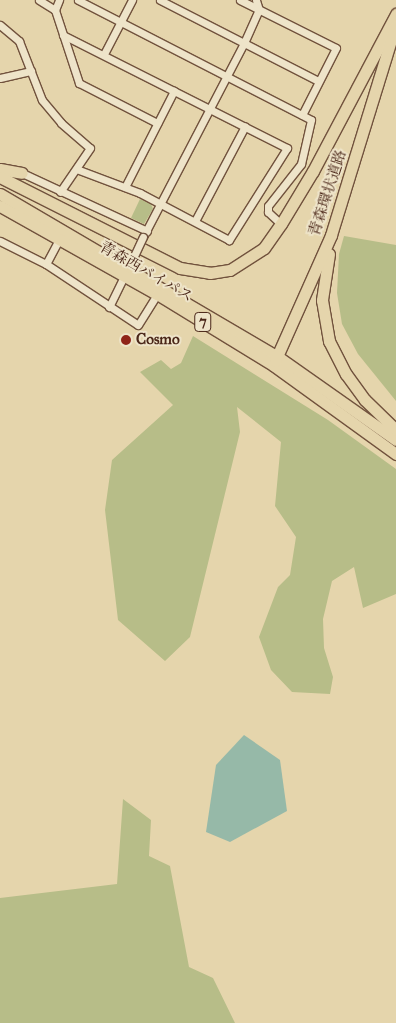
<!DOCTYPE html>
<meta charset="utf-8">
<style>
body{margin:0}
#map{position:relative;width:396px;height:1023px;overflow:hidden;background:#e5d5ac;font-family:"IM FELL Great Primer","Noto Serif JP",serif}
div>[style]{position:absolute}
.green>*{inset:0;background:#b7bd88}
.water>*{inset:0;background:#96b9a8}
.roads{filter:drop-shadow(1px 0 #71523d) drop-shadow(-1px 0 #71523d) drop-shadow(0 1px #71523d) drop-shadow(0 -1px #71523d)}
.minor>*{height:7px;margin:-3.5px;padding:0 3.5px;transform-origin:3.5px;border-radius:3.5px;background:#eee4c9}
.trunk>*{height:11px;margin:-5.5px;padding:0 5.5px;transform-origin:5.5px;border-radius:5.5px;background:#e5d5ac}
.bridges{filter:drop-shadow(1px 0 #71523d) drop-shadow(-1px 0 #71523d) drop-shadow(0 1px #71523d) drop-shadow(0 -1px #71523d)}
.minor-bridge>*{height:7px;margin:-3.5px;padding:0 3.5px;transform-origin:3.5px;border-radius:3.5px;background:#eee4c9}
.dots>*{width:14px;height:14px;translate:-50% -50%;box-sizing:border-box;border:2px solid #eee4c9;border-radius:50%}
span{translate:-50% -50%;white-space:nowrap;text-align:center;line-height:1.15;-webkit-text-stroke:4px #eee4c9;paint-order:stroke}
.shield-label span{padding:1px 4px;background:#eee4c9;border:1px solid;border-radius:4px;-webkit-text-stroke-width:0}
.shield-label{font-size:14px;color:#4a2618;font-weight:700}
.street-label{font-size:15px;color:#4a2618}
.poi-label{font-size:15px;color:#4a2618;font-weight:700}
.left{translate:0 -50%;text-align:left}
</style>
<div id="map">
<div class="green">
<div style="clip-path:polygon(140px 199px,151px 204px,153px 209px,144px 224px,131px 218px)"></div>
<div style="clip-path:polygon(344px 236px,396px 245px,396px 401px,358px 354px,342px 324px,337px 293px,339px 254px)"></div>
<div style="clip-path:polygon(193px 336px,328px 420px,396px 469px,396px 594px,363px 608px,354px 567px,332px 581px,323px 619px,324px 648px,333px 677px,330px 694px,292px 692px,271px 670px,259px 637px,278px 587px,290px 575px,296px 537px,275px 506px,281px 442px,237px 407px,240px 432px,190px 637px,165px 661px,118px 620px,105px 510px,112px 460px,173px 405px,140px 372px,161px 360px,171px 369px,181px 363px)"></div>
<div style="clip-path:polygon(123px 799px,151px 820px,149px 856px,170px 866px,189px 967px,213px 978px,235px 1023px,0 1023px,0 898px,117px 884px)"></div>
</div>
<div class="water">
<div style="clip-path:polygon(244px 735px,280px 760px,287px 811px,230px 842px,206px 832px,216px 765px)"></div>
</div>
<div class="roads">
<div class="minor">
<div style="left:39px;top:0;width:19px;rotate:32deg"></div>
<div style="left:55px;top:10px;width:77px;rotate:71.8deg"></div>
<div style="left:79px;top:83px;width:88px;rotate:27.1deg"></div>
<div style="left:78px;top:0;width:262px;rotate:27.2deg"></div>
<div style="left:311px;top:120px;width:45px;rotate:102.8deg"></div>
<div style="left:301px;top:164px;width:53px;rotate:128.2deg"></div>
<div style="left:268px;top:206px;width:6px;rotate:90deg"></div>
<div style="left:268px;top:212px;width:18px;rotate:43deg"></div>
<div style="left:160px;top:0;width:178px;rotate:27.1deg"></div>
<div style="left:240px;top:0;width:107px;rotate:26.6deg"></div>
<div style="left:336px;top:48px;width:75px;rotate:116.9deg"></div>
<div style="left:55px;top:10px;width:11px;rotate:-68deg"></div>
<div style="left:0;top:25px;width:25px;rotate:40deg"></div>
<div style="left:19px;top:41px;width:63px;rotate:68.7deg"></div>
<div style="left:42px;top:100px;width:30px;rotate:50deg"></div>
<div style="left:61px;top:123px;width:38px;rotate:41deg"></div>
<div style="left:90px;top:148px;width:53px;rotate:124.3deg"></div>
<div style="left:63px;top:35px;width:251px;rotate:26.8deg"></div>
<div style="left:287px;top:148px;width:109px;rotate:122.2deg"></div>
<div style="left:229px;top:240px;width:101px;rotate:-152.2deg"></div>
<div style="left:140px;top:193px;width:68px;rotate:-159.4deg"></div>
<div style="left:104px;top:54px;width:61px;rotate:-62.6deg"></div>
<div style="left:0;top:78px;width:32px;rotate:-13deg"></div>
<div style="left:20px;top:172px;width:140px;rotate:24.9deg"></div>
<div style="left:125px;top:187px;width:108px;rotate:-63deg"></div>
<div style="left:195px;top:221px;width:107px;rotate:-62.2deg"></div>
<div style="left:143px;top:237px;width:219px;rotate:-62.5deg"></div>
<div style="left:244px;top:43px;width:36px;rotate:-66deg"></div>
<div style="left:259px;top:10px;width:10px;rotate:-107deg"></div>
<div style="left:0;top:241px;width:51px;rotate:26.6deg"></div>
<div style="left:46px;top:264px;width:110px;rotate:33.5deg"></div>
<div style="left:138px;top:325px;width:36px;rotate:-58deg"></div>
<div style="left:46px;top:264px;width:27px;rotate:-62deg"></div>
<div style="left:109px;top:307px;width:57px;rotate:-63.9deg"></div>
</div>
<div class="trunk">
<div style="left:0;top:169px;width:22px;rotate:10deg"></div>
<div style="left:0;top:177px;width:202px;rotate:26.8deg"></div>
<div style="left:180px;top:268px;width:30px;rotate:9deg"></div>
<div style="left:210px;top:273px;width:20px;rotate:-9deg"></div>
<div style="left:230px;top:270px;width:40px;rotate:-32.9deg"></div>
<div style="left:264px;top:248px;width:29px;rotate:-55deg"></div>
<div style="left:281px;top:224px;width:62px;rotate:-58.9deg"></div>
<div style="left:313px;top:171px;width:178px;rotate:-62.1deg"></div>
<div style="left:0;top:194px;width:322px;rotate:30.4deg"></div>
<div style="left:278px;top:357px;width:144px;rotate:35.1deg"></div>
<div style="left:0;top:206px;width:180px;rotate:29.3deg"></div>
<div style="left:157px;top:294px;width:136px;rotate:31.5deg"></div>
<div style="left:273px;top:365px;width:152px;rotate:35.9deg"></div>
<div style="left:329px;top:254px;width:47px;rotate:98.7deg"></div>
<div style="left:322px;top:300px;width:42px;rotate:80.3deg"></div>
<div style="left:329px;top:341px;width:37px;rotate:63deg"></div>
<div style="left:346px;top:374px;width:32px;rotate:54deg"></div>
<div style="left:365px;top:400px;width:43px;rotate:44.1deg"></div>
<div style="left:275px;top:361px;width:138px;rotate:-66deg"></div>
<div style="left:331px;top:235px;width:218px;rotate:-72.9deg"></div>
</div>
</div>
<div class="bridges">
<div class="minor-bridge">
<div style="left:134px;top:256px;width:21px;rotate:-65deg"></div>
</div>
</div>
<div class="dots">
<div style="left:126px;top:340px;background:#8f2418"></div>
</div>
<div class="shield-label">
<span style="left:203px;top:322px">7</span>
</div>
<div class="street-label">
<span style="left:328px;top:193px;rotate:-72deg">青森環状道路</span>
<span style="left:146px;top:272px;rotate:30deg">青森西バイパス</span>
</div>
<div class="poi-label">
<span class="left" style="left:136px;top:340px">Cosmo</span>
</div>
</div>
